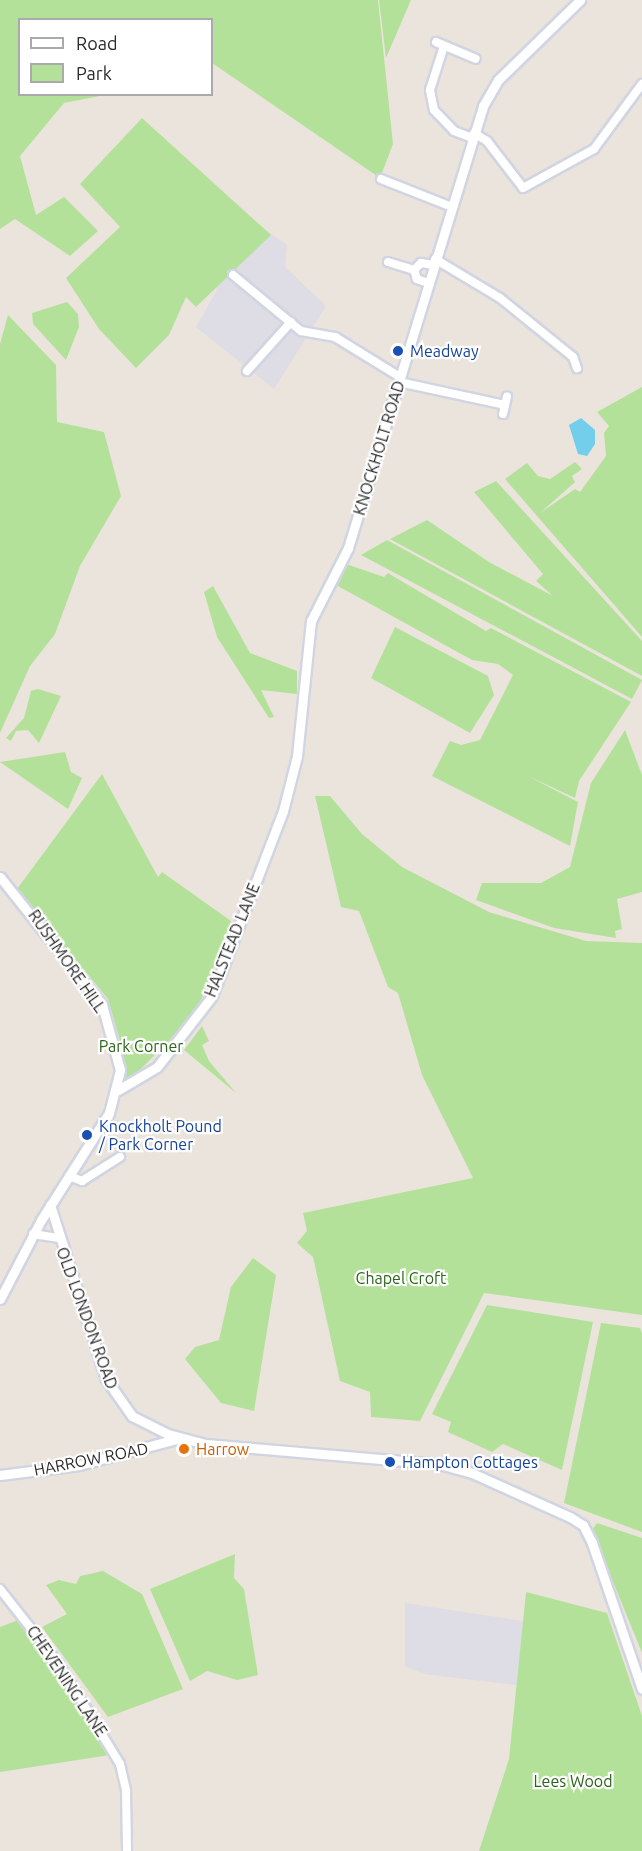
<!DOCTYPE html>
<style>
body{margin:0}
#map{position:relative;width:642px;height:1851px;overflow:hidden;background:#ebe4dc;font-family:Ubuntu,sans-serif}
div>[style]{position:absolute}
.industrial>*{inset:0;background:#dedce4}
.green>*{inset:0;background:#b4e19a}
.water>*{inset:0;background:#72ceeb}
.roads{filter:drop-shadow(2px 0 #d1d5e2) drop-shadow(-2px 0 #d1d5e2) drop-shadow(0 2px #d1d5e2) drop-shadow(0 -2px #d1d5e2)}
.minor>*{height:8px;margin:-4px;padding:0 4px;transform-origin:4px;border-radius:4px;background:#fff}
.tertiary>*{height:9px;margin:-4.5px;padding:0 4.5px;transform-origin:4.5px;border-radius:4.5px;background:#fff}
.dots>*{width:16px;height:16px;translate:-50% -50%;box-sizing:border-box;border:3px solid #fff;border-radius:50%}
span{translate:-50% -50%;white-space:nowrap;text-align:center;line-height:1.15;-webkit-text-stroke:4.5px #fff;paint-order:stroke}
.transit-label{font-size:16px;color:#164399}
.left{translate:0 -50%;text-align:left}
.street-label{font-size:16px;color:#2a2a2a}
.park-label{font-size:16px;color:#2d641c}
.food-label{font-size:16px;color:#c56008}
.legend{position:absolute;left:18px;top:18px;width:195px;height:78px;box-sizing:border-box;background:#fff;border:2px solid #aaa;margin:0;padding:8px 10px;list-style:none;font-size:18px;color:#2a2a2a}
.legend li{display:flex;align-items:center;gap:12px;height:30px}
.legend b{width:30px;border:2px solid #aaa}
</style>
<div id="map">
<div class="industrial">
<div style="clip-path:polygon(253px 221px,287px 245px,285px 267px,326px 306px,274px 389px,196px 327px,217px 290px,213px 281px)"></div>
<div style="clip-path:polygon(405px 1603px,523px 1621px,517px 1685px,424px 1674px,405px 1666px)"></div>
</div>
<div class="green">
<div style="clip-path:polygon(0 0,378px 0,393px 144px,380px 178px,212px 63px,212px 20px,20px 20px,20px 94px,105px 95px,64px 103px,20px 156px,36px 215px,64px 197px,98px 231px,70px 256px,15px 219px,0 229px)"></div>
<div style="clip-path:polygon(379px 0,411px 0,386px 58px)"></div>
<div style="clip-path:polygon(142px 118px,271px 235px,196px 307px,186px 297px,169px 335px,136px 368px,99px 329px,66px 278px,120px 227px,80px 184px)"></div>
<div style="clip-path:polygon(67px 302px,78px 314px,79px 327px,66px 360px,33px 324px,32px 313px)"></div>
<div style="clip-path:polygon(8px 315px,56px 365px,57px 422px,104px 432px,121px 496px,80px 566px,55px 634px,30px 666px,0 733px,0 344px)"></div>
<div style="clip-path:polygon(642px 387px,642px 637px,505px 479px,527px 463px,538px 476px,550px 479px,575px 462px,582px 469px,572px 476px,575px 482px,540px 513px,575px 489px,580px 492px,606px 456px,604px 433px,609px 426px,597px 412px)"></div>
<div style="clip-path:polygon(496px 481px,642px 641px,642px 676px,390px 539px,427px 520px,489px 562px,553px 596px,536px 581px,543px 574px,474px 492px)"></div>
<div style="clip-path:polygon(387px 540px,642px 680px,632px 699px,361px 555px)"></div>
<div style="clip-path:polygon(346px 564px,384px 577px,388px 573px,486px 631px,491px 628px,631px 702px,579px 781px,575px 798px,528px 776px,578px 802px,570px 846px,432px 776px,450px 741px,461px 745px,480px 740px,513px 675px,498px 664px,472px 660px,336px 585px)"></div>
<div style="clip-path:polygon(213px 586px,250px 653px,297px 671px,297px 694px,261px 690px,274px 717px,269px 718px,217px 637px,204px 592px)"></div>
<div style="clip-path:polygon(395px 627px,488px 676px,494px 695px,470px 733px,371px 678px)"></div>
<div style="clip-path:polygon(38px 689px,61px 696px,39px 743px,28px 730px,16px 731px,11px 741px,6px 738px,24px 718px,31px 691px)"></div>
<div style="clip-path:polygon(625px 730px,642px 775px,642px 892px,617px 899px,622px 929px,615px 931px,616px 938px,554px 928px,476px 900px,482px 883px,541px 883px,570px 867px,591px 783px)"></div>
<div style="clip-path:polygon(65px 752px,71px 772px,82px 778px,68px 809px,0 762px)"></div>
<div style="clip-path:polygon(102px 774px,158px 877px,162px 872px,231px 921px,196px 1013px,129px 1081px,122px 1081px,123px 1051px,108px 999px,17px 889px)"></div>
<div style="clip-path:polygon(315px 796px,330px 796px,362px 834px,402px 867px,489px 912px,586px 941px,642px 943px,642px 1315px,484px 1293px,420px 1421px,371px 1417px,370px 1392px,340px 1381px,313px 1257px,297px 1243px,307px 1231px,303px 1213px,473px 1178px,422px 1075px,398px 993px,388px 987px,359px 911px,341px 907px)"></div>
<div style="clip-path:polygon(202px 1026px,209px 1041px,202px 1045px,209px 1061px,236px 1093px,184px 1050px)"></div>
<div style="clip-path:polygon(253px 1258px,276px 1275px,254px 1411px,221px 1403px,185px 1359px,195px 1347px,219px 1340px,231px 1287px)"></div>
<div style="clip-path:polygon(487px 1305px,593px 1322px,562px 1470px,503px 1444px,492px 1452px,448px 1432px,451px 1422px,432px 1414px)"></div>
<div style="clip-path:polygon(601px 1323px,640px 1328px,642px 1334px,642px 1532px,564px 1503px)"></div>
<div style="clip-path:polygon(597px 1523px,642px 1538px,642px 1653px,592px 1530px)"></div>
<div style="clip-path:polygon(235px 1554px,234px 1578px,244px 1589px,258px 1675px,237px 1680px,207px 1671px,190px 1681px,150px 1589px)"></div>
<div style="clip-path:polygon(103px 1571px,142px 1594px,183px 1689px,108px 1717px,42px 1627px,67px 1614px,46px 1585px,59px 1580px,76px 1584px,80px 1576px)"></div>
<div style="clip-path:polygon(526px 1592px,607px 1613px,642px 1716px,642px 1851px,479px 1851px,509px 1759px)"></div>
<div style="clip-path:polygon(18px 1620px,96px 1724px,110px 1755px,0 1772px,0 1627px)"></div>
</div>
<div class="water">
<div style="clip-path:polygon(581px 418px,595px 430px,595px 444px,587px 456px,578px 454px,569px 425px)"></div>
</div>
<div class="roads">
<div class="minor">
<div style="left:436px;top:42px;width:43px;rotate:23deg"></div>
<div style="left:444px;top:46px;width:46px;rotate:107.7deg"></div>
<div style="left:430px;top:90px;width:20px;rotate:79deg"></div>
<div style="left:434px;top:110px;width:29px;rotate:46deg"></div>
<div style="left:454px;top:131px;width:19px;rotate:21deg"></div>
<div style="left:474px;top:133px;width:15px;rotate:32deg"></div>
<div style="left:487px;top:141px;width:59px;rotate:52.5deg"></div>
<div style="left:523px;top:188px;width:81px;rotate:-28.8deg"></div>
<div style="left:594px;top:149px;width:81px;rotate:-53.6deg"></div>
<div style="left:381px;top:179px;width:76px;rotate:21.5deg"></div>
<div style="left:435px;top:259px;width:76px;rotate:31deg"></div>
<div style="left:500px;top:298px;width:94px;rotate:38.9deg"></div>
<div style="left:573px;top:357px;width:12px;rotate:70deg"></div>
<div style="left:388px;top:262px;width:27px;rotate:17deg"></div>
<div style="left:233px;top:275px;width:88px;rotate:39.5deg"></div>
<div style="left:301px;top:331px;width:35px;rotate:10deg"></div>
<div style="left:335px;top:337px;width:76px;rotate:31.6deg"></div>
<div style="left:428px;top:283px;width:12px;rotate:-160deg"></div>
<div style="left:417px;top:279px;width:9px;rotate:-108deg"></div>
<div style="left:414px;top:270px;width:10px;rotate:-45deg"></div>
<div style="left:421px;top:263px;width:13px;rotate:9deg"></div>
<div style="left:247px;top:371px;width:66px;rotate:-48.1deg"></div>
<div style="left:399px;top:382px;width:108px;rotate:12.2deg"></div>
<div style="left:503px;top:414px;width:18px;rotate:-77deg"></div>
<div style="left:69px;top:1176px;width:14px;rotate:21deg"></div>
<div style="left:82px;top:1181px;width:45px;rotate:-32.3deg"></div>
<div style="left:33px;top:1234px;width:25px;rotate:9deg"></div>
<div style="left:0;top:1589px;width:95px;rotate:51.8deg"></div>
<div style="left:59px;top:1664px;width:117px;rotate:58.6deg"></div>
<div style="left:120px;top:1764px;width:28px;rotate:77deg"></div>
<div style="left:126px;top:1791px;width:60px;rotate:89deg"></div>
</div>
<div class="tertiary">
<div style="left:0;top:877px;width:164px;rotate:51.4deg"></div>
<div style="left:102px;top:1005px;width:67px;rotate:74.5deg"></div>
<div style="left:120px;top:1070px;width:44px;rotate:104.3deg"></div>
<div style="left:109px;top:1113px;width:127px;rotate:122.4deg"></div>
<div style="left:41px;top:1220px;width:89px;rotate:117.4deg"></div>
<div style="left:118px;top:1090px;width:45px;rotate:-30.5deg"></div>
<div style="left:157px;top:1067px;width:90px;rotate:-52.2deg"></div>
<div style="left:212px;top:996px;width:198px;rotate:-69deg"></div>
<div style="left:283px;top:811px;width:57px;rotate:-75.7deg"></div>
<div style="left:297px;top:756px;width:136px;rotate:-84.1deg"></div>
<div style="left:311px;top:621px;width:82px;rotate:-63.1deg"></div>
<div style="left:348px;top:548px;width:462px;rotate:-73deg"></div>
<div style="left:483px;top:106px;width:30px;rotate:-60deg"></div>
<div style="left:498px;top:80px;width:115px;rotate:-44.3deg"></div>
<div style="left:50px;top:1205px;width:183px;rotate:72.2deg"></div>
<div style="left:106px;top:1379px;width:45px;rotate:54.9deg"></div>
<div style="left:132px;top:1416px;width:40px;rotate:26.6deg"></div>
<div style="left:168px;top:1434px;width:39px;rotate:15deg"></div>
<div style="left:206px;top:1444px;width:234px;rotate:4.9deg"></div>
<div style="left:439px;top:1464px;width:34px;rotate:15deg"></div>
<div style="left:472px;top:1473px;width:107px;rotate:24.2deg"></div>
<div style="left:570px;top:1517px;width:15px;rotate:32deg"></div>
<div style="left:583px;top:1525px;width:20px;rotate:63deg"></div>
<div style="left:592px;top:1543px;width:154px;rotate:71.1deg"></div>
<div style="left:0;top:1475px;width:80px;rotate:-7.2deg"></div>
<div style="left:79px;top:1465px;width:105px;rotate:-15deg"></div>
</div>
</div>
<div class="dots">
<div style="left:398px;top:351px;background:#1a4fb4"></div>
<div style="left:87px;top:1135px;background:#1a4fb4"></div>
<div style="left:184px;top:1449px;background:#e8710a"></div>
<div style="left:390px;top:1462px;background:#1a4fb4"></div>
</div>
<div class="transit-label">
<span class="left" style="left:410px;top:351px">Meadway</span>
<span class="left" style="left:99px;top:1135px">Knockholt Pound<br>/ Park Corner</span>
<span class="left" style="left:402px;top:1462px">Hampton Cottages</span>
</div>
<div class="street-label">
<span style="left:379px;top:448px;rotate:-73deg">KNOCKHOLT ROAD</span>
<span style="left:232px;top:940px;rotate:-68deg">HALSTEAD LANE</span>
<span style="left:67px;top:961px;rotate:55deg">RUSHMORE HILL</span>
<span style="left:87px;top:1318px;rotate:70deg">OLD LONDON ROAD</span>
<span style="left:91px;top:1459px;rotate:-11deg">HARROW ROAD</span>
<span style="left:67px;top:1681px;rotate:56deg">CHEVENING LANE</span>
</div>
<div class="park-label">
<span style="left:141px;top:1046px">Park Corner</span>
<span style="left:401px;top:1278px">Chapel Croft</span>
<span style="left:573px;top:1781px">Lees Wood</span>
</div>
<div class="food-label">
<span class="left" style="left:196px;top:1449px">Harrow</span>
</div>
<ul class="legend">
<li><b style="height:8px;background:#fff"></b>Road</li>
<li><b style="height:16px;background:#b4e19a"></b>Park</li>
</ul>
</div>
